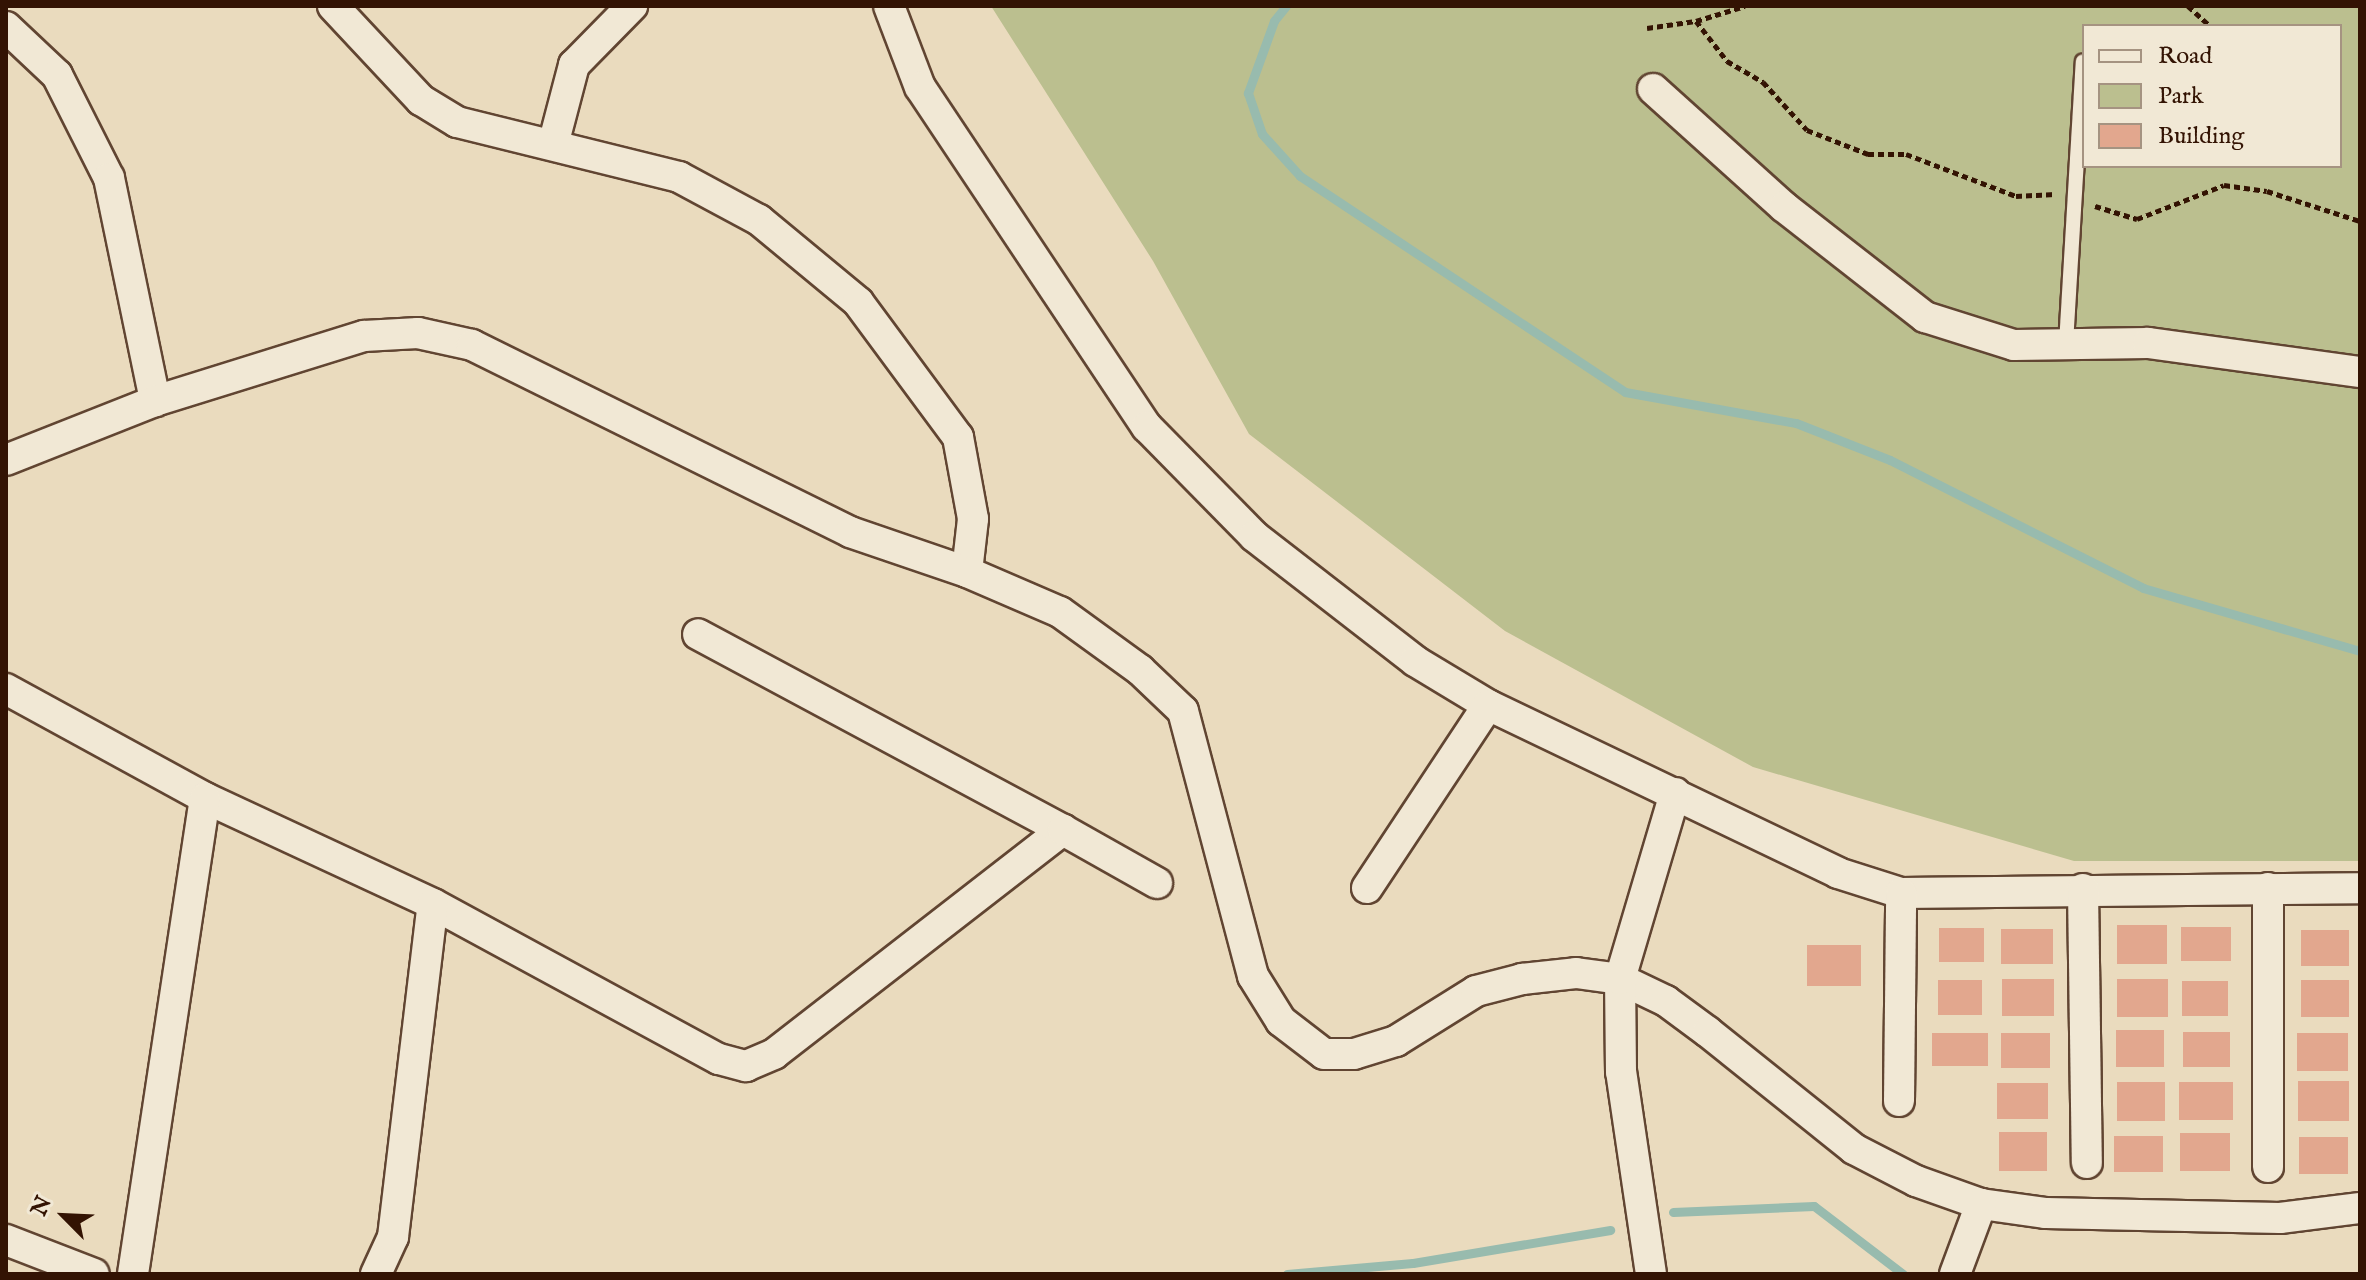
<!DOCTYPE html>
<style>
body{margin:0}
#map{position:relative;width:2366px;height:1280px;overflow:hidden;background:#eadbbe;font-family:"IM FELL English",serif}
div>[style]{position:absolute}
.green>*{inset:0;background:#bbbf8f}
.stream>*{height:9px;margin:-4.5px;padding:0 4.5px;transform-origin:4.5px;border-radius:4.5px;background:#98bbae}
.building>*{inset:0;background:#e2a78e;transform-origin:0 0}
.path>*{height:5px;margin-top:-2.5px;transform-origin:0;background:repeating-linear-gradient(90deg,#331303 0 6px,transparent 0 10px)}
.roads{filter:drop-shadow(2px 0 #614532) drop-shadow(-2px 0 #614532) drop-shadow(0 2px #614532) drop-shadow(0 -2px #614532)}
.lane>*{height:14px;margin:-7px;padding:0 7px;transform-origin:7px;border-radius:7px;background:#f1e8d5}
.street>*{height:30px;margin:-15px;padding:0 15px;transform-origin:15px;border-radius:15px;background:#f1e8d5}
span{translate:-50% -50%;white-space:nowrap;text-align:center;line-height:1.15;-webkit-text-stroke:6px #f1e8d5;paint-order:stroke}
.frame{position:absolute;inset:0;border:8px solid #331303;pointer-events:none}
.legend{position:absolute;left:2082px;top:24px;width:260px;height:144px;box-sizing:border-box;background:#f1e8d5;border:2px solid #a59381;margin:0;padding:10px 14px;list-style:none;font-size:24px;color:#331303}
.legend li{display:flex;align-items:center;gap:16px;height:40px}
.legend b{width:40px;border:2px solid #a59381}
.north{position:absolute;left:24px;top:1176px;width:80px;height:80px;-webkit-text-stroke:6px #f1e8d5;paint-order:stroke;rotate:294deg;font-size:22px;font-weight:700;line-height:32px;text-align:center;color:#331303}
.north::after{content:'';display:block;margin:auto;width:28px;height:36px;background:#331303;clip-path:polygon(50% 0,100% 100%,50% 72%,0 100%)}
</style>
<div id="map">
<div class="green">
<div style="clip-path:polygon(evenodd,991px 6px,2360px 6px,2360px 861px,2074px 861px,1753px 767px,1505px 631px,1249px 434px,1153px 261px,991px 6px,2084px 26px,2340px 26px,2340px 166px,2084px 166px,2084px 26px)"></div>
</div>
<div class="stream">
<div style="left:1286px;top:6px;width:19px;rotate:129deg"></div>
<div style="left:1274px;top:21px;width:77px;rotate:109.9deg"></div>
<div style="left:1248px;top:93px;width:43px;rotate:71.1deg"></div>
<div style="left:1262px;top:134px;width:57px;rotate:47.9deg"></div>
<div style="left:1300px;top:176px;width:390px;rotate:33.6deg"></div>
<div style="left:1625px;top:392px;width:174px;rotate:10.3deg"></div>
<div style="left:1796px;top:423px;width:101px;rotate:21.5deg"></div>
<div style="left:1890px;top:460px;width:284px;rotate:26.8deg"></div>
<div style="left:2143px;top:588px;width:226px;rotate:16.2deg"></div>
<div style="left:1673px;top:1212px;width:141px;rotate:-2.4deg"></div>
<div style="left:1814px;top:1206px;width:112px;rotate:37.4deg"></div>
<div style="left:1287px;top:1274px;width:126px;rotate:-5deg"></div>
<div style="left:1413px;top:1263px;width:200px;rotate:-9.5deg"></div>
</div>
<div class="building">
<div style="left:2117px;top:925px;width:50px;height:39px"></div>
<div style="left:2181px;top:927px;width:50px;height:34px"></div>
<div style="left:1939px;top:928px;width:45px;height:34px"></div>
<div style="left:2001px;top:929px;width:52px;height:35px"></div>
<div style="left:2301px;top:930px;width:48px;height:36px"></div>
<div style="left:1807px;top:945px;width:54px;height:41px"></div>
<div style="left:2002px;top:979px;width:52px;height:37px"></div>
<div style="left:2117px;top:979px;width:51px;height:38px"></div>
<div style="left:1938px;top:980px;width:44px;height:35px"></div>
<div style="left:2301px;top:980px;width:48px;height:37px"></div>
<div style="left:2182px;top:981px;width:46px;height:35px"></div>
<div style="left:2116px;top:1030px;width:48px;height:37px"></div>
<div style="left:2183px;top:1032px;width:47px;height:35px"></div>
<div style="left:1932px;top:1033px;width:56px;height:33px"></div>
<div style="left:2001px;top:1033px;width:49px;height:35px"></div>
<div style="left:2297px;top:1033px;width:51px;height:38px"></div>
<div style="left:2298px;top:1081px;width:51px;height:40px"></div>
<div style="left:2165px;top:1082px;width:39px;height:48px;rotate:90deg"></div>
<div style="left:2179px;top:1082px;width:54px;height:38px"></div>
<div style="left:2048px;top:1083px;width:36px;height:51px;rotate:90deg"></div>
<div style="left:1999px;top:1132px;width:48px;height:39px"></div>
<div style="left:2180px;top:1133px;width:50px;height:38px"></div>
<div style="left:2114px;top:1136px;width:49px;height:36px"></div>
<div style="left:2299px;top:1137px;width:49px;height:37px"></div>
</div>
<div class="path">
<div style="left:2188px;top:6px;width:30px;rotate:42deg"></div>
<div style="left:1696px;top:21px;width:51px;rotate:-17deg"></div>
<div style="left:1647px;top:28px;width:49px;rotate:-8.1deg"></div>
<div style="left:1696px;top:21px;width:51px;rotate:52.2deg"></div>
<div style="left:1727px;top:61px;width:42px;rotate:30.3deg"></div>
<div style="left:1763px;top:82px;width:65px;rotate:47.5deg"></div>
<div style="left:1807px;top:130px;width:66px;rotate:21.5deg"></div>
<div style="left:1868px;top:154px;width:38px"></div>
<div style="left:1906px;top:154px;width:118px;rotate:20.9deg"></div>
<div style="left:2016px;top:196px;width:39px;rotate:-3deg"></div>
<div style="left:2095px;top:206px;width:44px;rotate:17.2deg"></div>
<div style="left:2137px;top:219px;width:93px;rotate:-21.3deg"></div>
<div style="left:2224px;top:185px;width:43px;rotate:7.9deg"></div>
<div style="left:2267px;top:191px;width:98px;rotate:17.9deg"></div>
</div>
<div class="roads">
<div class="lane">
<div style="left:2066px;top:344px;width:283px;rotate:-86.6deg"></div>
</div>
<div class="street">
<div style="left:333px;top:6px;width:129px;rotate:46.9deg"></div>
<div style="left:421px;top:100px;width:42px;rotate:31.4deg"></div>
<div style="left:457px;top:122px;width:229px;rotate:13.9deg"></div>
<div style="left:679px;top:177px;width:91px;rotate:28.3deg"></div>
<div style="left:759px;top:220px;width:129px;rotate:39.6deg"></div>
<div style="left:858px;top:302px;width:168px;rotate:53.5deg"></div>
<div style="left:958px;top:437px;width:83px;rotate:79.6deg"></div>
<div style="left:973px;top:519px;width:53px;rotate:96.5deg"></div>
<div style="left:889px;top:6px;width:87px;rotate:69.1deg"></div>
<div style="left:920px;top:87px;width:409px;rotate:56.3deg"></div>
<div style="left:1147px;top:427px;width:153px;rotate:45.5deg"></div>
<div style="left:1254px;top:536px;width:204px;rotate:37.8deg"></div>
<div style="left:1415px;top:661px;width:85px;rotate:31.1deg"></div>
<div style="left:1488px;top:705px;width:388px;rotate:25.6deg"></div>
<div style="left:1838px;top:873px;width:66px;rotate:17.6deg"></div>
<div style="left:1901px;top:893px;width:459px;rotate:-0.6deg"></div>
<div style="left:6px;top:27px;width:70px;rotate:43.3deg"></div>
<div style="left:57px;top:75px;width:115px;rotate:63.2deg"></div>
<div style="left:109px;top:178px;width:228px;rotate:78.3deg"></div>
<div style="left:1653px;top:89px;width:176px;rotate:42deg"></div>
<div style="left:1784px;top:207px;width:179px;rotate:38deg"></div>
<div style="left:1925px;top:317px;width:93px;rotate:17.5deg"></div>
<div style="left:2014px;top:345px;width:134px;rotate:-0.9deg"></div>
<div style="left:2148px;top:343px;width:214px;rotate:7.8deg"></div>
<div style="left:553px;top:145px;width:83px;rotate:-75.3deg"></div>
<div style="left:574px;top:65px;width:83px;rotate:-45.5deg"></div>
<div style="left:6px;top:460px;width:160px;rotate:-21.6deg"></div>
<div style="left:155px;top:401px;width:219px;rotate:-17.3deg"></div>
<div style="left:364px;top:336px;width:54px;rotate:-3.2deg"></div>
<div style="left:418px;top:333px;width:55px;rotate:12.5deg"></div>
<div style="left:472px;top:345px;width:422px;rotate:26.3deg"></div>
<div style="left:850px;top:532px;width:124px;rotate:18.9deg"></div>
<div style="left:967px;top:572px;width:101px;rotate:23.3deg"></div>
<div style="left:1060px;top:612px;width:99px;rotate:35.9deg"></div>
<div style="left:1140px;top:670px;width:59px;rotate:43.6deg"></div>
<div style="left:1183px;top:711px;width:274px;rotate:75.2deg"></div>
<div style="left:1253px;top:976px;width:53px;rotate:58.1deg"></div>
<div style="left:1281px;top:1021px;width:54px;rotate:37.5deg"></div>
<div style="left:1324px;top:1054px;width:30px"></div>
<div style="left:1354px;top:1054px;width:44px;rotate:-17.2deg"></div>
<div style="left:1396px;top:1041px;width:94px;rotate:-32deg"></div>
<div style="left:1476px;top:991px;width:48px;rotate:-14.6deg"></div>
<div style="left:1522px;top:979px;width:54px;rotate:-6.3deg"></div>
<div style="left:1576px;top:973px;width:44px;rotate:7.8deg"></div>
<div style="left:1620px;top:979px;width:51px;rotate:25.6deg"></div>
<div style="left:1666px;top:1001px;width:52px;rotate:36.4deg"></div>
<div style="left:1708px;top:1032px;width:187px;rotate:38.7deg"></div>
<div style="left:1854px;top:1149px;width:70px;rotate:27.3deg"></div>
<div style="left:1916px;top:1181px;width:69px;rotate:19.5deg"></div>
<div style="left:1981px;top:1204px;width:66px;rotate:7.9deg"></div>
<div style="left:2046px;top:1213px;width:234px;rotate:1.2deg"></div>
<div style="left:2280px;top:1218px;width:81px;rotate:-7.1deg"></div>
<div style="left:6px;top:689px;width:227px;rotate:28.7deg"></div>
<div style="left:205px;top:798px;width:251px;rotate:24.9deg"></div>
<div style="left:433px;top:904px;width:325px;rotate:28.5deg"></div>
<div style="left:719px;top:1059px;width:28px;rotate:15deg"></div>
<div style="left:746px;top:1066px;width:30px;rotate:-23deg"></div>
<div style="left:774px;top:1054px;width:366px;rotate:-37.8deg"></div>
<div style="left:1063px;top:830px;width:414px;rotate:-151.8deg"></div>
<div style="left:1063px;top:830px;width:108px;rotate:29.4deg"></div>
<div style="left:1367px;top:888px;width:219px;rotate:-56.5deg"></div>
<div style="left:2268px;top:888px;width:279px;rotate:90deg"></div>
<div style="left:2083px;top:889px;width:274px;rotate:89.2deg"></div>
<div style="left:1899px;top:1101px;width:208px;rotate:-89.4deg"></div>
<div style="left:6px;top:1240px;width:94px;rotate:21.1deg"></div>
<div style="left:133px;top:1274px;width:481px;rotate:-81.4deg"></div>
<div style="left:376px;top:1274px;width:41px;rotate:-65.3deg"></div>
<div style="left:393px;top:1237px;width:335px;rotate:-83.2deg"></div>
<div style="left:1651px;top:1274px;width:204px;rotate:-98.4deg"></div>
<div style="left:1621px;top:1072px;width:93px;rotate:-90.6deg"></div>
<div style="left:1620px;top:979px;width:194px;rotate:-73.5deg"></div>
<div style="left:1955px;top:1274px;width:75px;rotate:-69.6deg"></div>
</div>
</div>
<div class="frame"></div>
<ul class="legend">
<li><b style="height:10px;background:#f1e8d5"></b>Road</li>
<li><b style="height:22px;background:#bbbf8f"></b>Park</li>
<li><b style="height:22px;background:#e2a78e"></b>Building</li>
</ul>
<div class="north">N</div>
</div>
